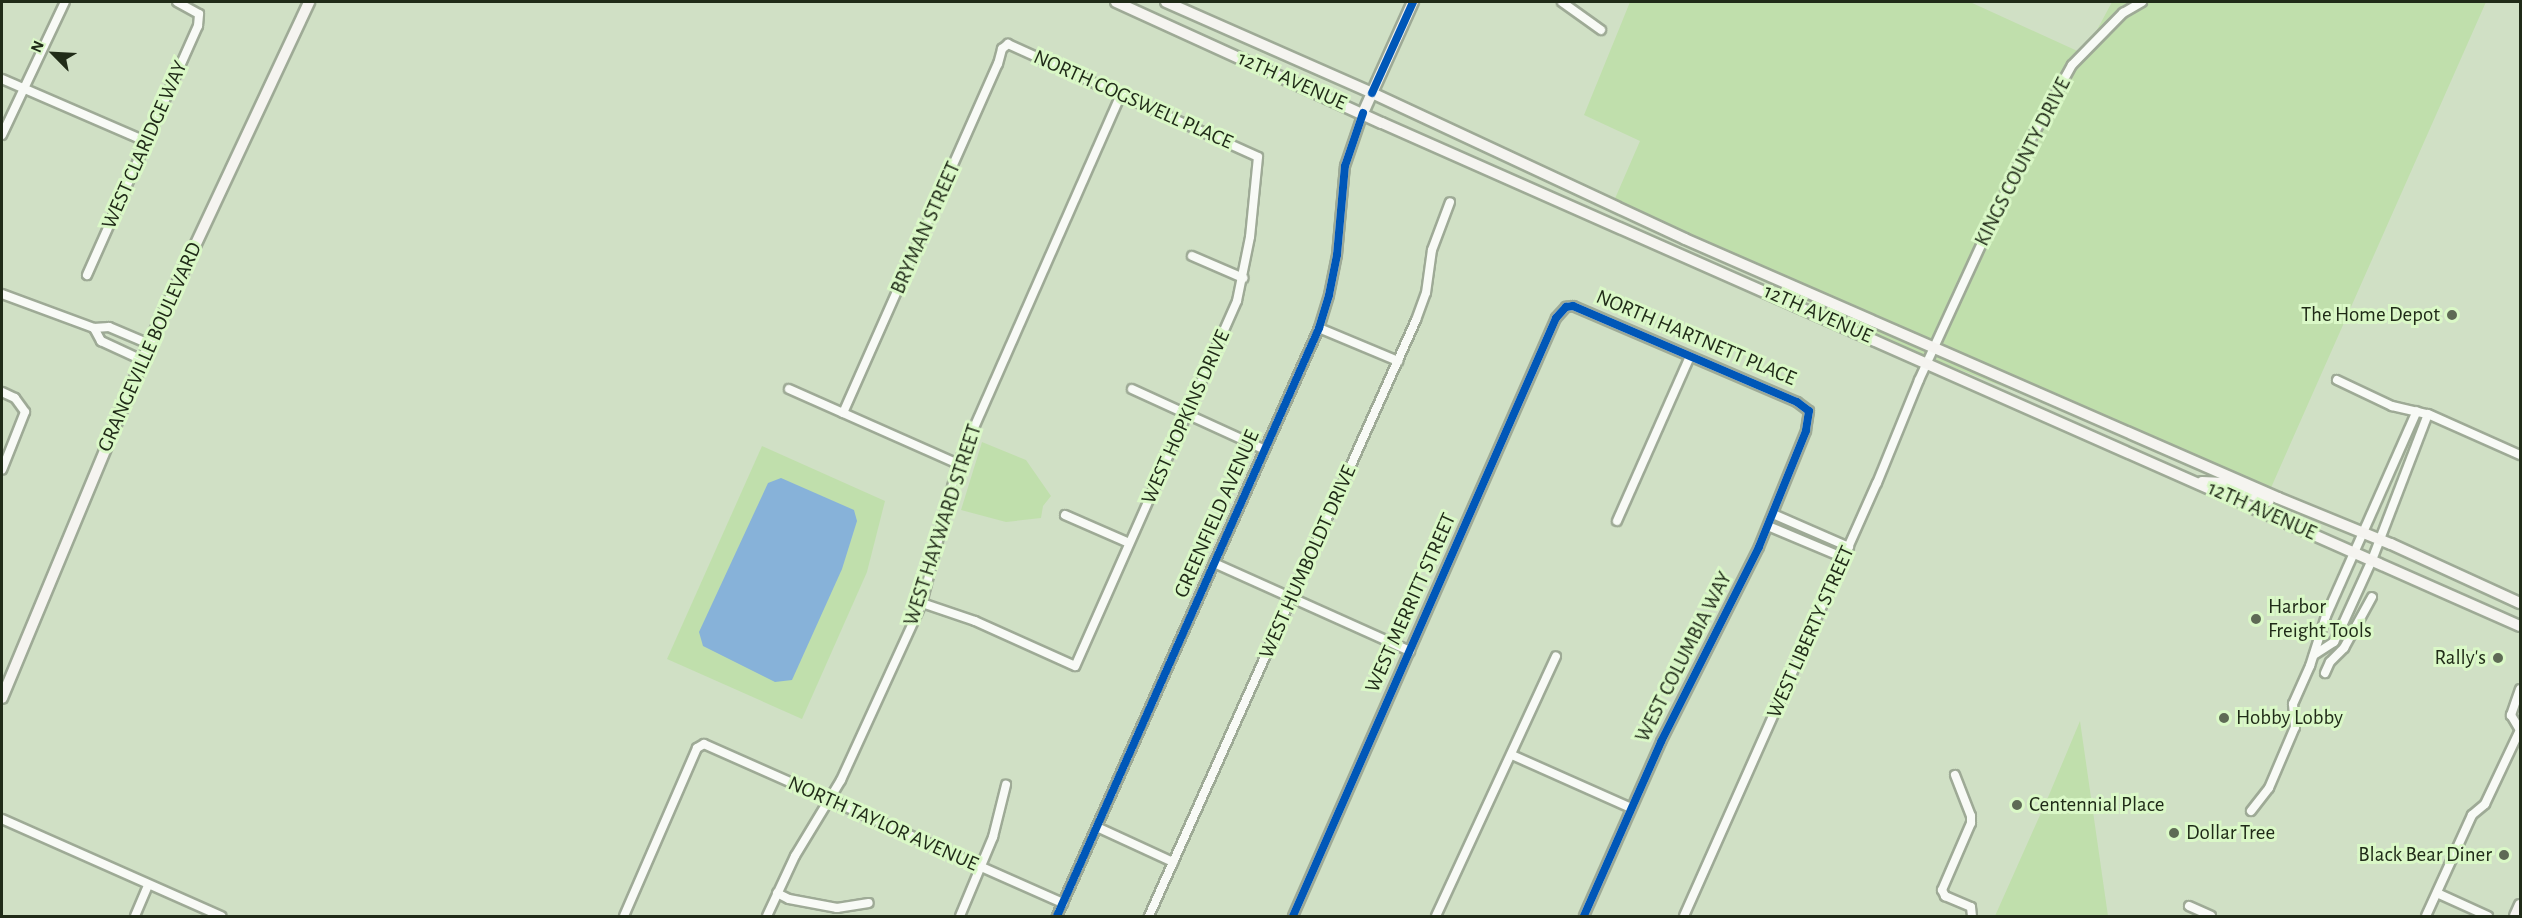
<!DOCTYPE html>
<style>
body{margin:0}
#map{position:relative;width:2522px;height:918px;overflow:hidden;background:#d0e0c5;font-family:"Alegreya Sans",sans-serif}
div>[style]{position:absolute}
.green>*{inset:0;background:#c0dfac}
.water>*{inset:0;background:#87b2d9}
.roads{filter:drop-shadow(2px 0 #9eaa96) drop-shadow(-2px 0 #9eaa96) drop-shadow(0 2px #9eaa96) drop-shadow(0 -2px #9eaa96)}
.street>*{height:8px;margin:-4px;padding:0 4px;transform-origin:4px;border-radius:4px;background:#f8faf6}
.secondary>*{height:10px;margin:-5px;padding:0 5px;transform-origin:5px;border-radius:5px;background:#f5f4f0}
.cycleway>*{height:8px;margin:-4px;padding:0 4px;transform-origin:4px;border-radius:4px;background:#0057b8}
.dots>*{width:16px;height:16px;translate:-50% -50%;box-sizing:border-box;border:3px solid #daf8c7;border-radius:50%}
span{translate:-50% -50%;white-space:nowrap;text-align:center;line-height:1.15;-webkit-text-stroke:6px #daf8c7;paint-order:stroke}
.street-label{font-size:21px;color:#202b18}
.poi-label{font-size:21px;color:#202b18}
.right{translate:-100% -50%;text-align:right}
.left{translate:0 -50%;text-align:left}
.frame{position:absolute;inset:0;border:3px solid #202b18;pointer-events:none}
.north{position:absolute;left:24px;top:24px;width:60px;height:60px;-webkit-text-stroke:4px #daf8c7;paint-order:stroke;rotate:294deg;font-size:16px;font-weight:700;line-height:24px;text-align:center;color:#202b18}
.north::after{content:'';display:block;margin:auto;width:21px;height:27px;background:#202b18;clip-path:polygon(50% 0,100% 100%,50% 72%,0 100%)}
</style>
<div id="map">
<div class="green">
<div style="clip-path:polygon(1630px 2px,1970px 2px,2084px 54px,2112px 2px,2486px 2px,2270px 490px,1924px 356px,1610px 210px,1640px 141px,1584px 115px)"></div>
<div style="clip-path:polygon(982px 442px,1026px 460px,1051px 496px,1043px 506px,1041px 518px,1006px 522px,961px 510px)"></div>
<div style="clip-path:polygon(762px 446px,885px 501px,867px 572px,802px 719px,667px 659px)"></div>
<div style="clip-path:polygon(2080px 721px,2108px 916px,1995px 916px,2049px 795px)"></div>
</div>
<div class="water">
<div style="clip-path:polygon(781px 478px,854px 510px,857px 521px,842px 569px,792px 680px,775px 682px,703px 646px,699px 632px,768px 483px)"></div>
</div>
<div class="roads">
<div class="street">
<div style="left:1562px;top:2px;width:48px;rotate:35.7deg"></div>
<div style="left:2px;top:79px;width:156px;rotate:23.4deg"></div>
<div style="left:2px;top:135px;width:147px;rotate:-64.7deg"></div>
<div style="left:1192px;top:256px;width:56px;rotate:23.3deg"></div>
<div style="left:87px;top:275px;width:273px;rotate:-66deg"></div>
<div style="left:198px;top:26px;width:12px;rotate:-85deg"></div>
<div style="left:199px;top:14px;width:25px;rotate:-151deg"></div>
<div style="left:2px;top:294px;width:98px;rotate:20.3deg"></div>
<div style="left:94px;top:328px;width:15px;rotate:-4deg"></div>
<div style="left:109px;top:327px;width:43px;rotate:23deg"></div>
<div style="left:94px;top:328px;width:15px;rotate:62deg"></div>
<div style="left:101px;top:341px;width:45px;rotate:24.9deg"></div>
<div style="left:1319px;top:328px;width:86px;rotate:22.7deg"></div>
<div style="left:2337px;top:380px;width:61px;rotate:25.3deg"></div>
<div style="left:2392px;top:406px;width:37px;rotate:13deg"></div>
<div style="left:2428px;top:414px;width:101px;rotate:24deg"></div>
<div style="left:789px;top:389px;width:185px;rotate:23.9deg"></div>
<div style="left:1132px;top:389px;width:146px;rotate:24.6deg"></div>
<div style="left:2px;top:392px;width:14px;rotate:25deg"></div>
<div style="left:15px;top:398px;width:17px;rotate:54deg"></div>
<div style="left:25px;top:412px;width:62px;rotate:111.6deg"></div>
<div style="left:843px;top:413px;width:382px;rotate:-66.1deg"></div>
<div style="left:998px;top:64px;width:16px;rotate:-75deg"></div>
<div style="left:1002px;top:49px;width:8px;rotate:-40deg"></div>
<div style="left:1008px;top:44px;width:274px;rotate:24.3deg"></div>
<div style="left:1258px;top:157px;width:80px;rotate:95.7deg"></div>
<div style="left:1250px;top:237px;width:65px;rotate:101.5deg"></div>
<div style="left:1237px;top:301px;width:399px;rotate:113.9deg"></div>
<div style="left:1075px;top:666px;width:110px;rotate:-155.8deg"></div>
<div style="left:975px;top:621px;width:56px;rotate:-161.2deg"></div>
<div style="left:1773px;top:514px;width:83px;rotate:23.5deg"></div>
<div style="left:1065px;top:515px;width:70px;rotate:23.6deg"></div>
<div style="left:1617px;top:521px;width:180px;rotate:-66.1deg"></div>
<div style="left:1768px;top:526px;width:82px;rotate:22.8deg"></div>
<div style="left:1214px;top:563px;width:215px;rotate:24.2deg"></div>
<div style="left:2314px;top:655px;width:24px;rotate:-33deg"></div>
<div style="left:2334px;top:642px;width:16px;rotate:-63deg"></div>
<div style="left:2341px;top:628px;width:75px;rotate:-65.5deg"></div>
<div style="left:2372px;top:560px;width:156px;rotate:-69deg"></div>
<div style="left:2325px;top:673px;width:12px;rotate:-66deg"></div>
<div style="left:2330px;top:662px;width:20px;rotate:-45deg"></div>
<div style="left:2344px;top:648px;width:58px;rotate:-61.2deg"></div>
<div style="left:2520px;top:689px;width:28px;rotate:109deg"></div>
<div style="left:2511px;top:715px;width:17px;rotate:59deg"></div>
<div style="left:1512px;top:755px;width:130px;rotate:24deg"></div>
<div style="left:1955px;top:775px;width:44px;rotate:68.7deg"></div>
<div style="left:1971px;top:816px;width:7px;rotate:90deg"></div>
<div style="left:1971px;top:823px;width:73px;rotate:113.4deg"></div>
<div style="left:1942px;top:890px;width:7px;rotate:63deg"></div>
<div style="left:1945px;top:896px;width:28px;rotate:23deg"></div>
<div style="left:1971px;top:907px;width:9px;rotate:84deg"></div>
<div style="left:2251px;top:811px;width:29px;rotate:-52deg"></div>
<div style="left:2269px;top:788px;width:66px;rotate:-66.9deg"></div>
<div style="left:2295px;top:727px;width:23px;rotate:-95deg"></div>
<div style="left:2293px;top:704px;width:42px;rotate:-65.9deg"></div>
<div style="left:2310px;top:666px;width:52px;rotate:-72.3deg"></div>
<div style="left:2326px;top:616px;width:224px;rotate:-66.1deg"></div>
<div style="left:2px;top:819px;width:240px;rotate:23.9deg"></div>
<div style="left:1097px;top:827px;width:84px;rotate:24.7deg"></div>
<div style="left:777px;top:893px;width:13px;rotate:27deg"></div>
<div style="left:789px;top:899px;width:49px;rotate:10.6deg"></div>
<div style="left:837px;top:908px;width:32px;rotate:-9deg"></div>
<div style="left:2437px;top:893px;width:56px;rotate:24.3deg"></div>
<div style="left:2189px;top:906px;width:24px;rotate:24deg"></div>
<div style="left:135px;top:916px;width:34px;rotate:-67deg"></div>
<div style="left:624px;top:916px;width:183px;rotate:-66.5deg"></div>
<div style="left:697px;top:748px;width:8px;rotate:-30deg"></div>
<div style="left:704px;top:744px;width:393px;rotate:23.9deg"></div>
<div style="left:767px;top:916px;width:66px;rotate:-65deg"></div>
<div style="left:795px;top:856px;width:89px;rotate:-58.8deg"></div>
<div style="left:841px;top:780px;width:195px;rotate:-65.4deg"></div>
<div style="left:922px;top:603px;width:144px;rotate:-75.5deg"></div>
<div style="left:958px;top:464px;width:404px;rotate:-66.2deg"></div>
<div style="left:960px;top:916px;width:86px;rotate:-67.3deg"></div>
<div style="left:993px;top:837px;width:54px;rotate:-76deg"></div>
<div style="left:1057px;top:916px;width:644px;rotate:-65.98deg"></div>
<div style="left:1319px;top:328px;width:34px;rotate:-73deg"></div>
<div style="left:1329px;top:295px;width:41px;rotate:-78.7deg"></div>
<div style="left:1337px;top:255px;width:89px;rotate:-84.9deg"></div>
<div style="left:1345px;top:166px;width:56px;rotate:-71.2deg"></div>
<div style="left:1149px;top:916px;width:653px;rotate:-65.87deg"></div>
<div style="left:1416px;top:320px;width:29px;rotate:-70deg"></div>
<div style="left:1426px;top:293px;width:43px;rotate:-82.1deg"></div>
<div style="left:1432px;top:250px;width:51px;rotate:-69.4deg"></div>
<div style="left:1293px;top:916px;width:653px;rotate:-66.26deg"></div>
<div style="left:1556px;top:318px;width:15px;rotate:-48deg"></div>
<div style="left:1566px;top:307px;width:7px;rotate:-8deg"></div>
<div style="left:1573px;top:306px;width:244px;rotate:23.2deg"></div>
<div style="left:1797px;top:402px;width:15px;rotate:37deg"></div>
<div style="left:1809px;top:411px;width:20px;rotate:99deg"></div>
<div style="left:1806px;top:431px;width:125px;rotate:112.1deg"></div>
<div style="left:1759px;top:547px;width:218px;rotate:116.7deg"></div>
<div style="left:1661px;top:742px;width:190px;rotate:113.9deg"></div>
<div style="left:1436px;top:916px;width:286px;rotate:-65.2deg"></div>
<div style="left:1684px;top:916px;width:474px;rotate:-66deg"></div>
<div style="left:1877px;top:483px;width:111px;rotate:-67.8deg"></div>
<div style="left:1919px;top:380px;width:253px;rotate:-65.3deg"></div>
<div style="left:2025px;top:150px;width:97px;rotate:-61.1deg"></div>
<div style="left:2072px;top:65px;width:73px;rotate:-45.6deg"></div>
<div style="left:2123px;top:13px;width:22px;rotate:-30deg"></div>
<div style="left:2426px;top:916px;width:111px;rotate:-65.5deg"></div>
<div style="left:2472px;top:815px;width:17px;rotate:-40deg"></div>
<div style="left:2485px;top:804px;width:82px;rotate:-64.7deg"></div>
</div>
<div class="secondary">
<div style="left:1116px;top:2px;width:292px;rotate:24.5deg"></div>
<div style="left:1382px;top:123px;width:1244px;rotate:23.85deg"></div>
<div style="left:1166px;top:2px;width:225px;rotate:23.8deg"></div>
<div style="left:1372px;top:93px;width:345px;rotate:25deg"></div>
<div style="left:1685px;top:239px;width:647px;rotate:23.59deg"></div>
<div style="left:2278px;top:498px;width:122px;rotate:22.2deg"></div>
<div style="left:2391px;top:544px;width:142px;rotate:24.6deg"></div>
<div style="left:1363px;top:113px;width:122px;rotate:-65.8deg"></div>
<div style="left:2202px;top:482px;width:21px;rotate:3deg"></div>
<div style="left:2223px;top:483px;width:49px;rotate:21.4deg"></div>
<div style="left:2px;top:698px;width:383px;rotate:-67.4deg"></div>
<div style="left:149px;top:344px;width:378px;rotate:-64.9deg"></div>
<div style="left:2515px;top:916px;width:12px;rotate:-66deg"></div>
</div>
</div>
<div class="cycleway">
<div style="left:1372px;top:93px;width:100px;rotate:-65.7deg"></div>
<div style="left:1057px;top:916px;width:644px;rotate:-65.98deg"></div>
<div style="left:1319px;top:328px;width:34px;rotate:-73deg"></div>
<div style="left:1329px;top:295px;width:41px;rotate:-78.7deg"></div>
<div style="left:1337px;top:255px;width:89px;rotate:-84.9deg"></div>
<div style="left:1345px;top:166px;width:56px;rotate:-71.2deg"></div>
<div style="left:1293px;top:916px;width:653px;rotate:-66.26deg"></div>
<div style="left:1556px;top:318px;width:15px;rotate:-48deg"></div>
<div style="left:1566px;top:307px;width:7px;rotate:-8deg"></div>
<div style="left:1573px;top:306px;width:244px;rotate:23.2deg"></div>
<div style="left:1797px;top:402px;width:15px;rotate:37deg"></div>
<div style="left:1809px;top:411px;width:20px;rotate:99deg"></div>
<div style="left:1806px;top:431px;width:125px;rotate:112.1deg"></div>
<div style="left:1759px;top:547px;width:218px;rotate:116.7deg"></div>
<div style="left:1661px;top:742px;width:190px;rotate:113.9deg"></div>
</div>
<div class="dots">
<div style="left:2452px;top:315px;background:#5e6a55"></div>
<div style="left:2256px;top:619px;background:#5e6a55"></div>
<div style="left:2498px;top:658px;background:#5e6a55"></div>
<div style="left:2224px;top:718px;background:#5e6a55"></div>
<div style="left:2017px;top:805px;background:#5e6a55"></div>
<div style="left:2174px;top:833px;background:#5e6a55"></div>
<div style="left:2504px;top:855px;background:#5e6a55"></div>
</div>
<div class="street-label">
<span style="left:1292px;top:81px;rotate:24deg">12TH AVENUE</span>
<span style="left:1133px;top:100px;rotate:24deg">NORTH COGSWELL PLACE</span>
<span style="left:145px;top:145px;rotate:-66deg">WEST CLARIDGE WAY</span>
<span style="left:2023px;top:162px;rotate:-63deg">KINGS COUNTY DRIVE</span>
<span style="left:926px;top:228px;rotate:-66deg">BRYMAN STREET</span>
<span style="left:1818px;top:314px;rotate:24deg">12TH AVENUE</span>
<span style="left:1696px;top:338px;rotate:23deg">NORTH HARTNETT PLACE</span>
<span style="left:150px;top:347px;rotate:-66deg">GRANGEVILLE BOULEVARD</span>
<span style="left:1186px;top:417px;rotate:-66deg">WEST HOPKINS DRIVE</span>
<span style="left:2262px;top:511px;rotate:24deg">12TH AVENUE</span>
<span style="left:1217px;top:514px;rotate:-66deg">GREENFIELD AVENUE</span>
<span style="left:943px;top:525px;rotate:-72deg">WEST HAYWARD STREET</span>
<span style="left:1308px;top:562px;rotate:-66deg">WEST HUMBOLDT DRIVE</span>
<span style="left:1411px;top:603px;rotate:-66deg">WEST MERRITT STREET</span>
<span style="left:1811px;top:632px;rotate:-66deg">WEST LIBERTY STREET</span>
<span style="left:1684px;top:657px;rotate:-63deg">WEST COLUMBIA WAY</span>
<span style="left:883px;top:824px;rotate:24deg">NORTH TAYLOR AVENUE</span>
</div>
<div class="poi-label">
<span class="right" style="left:2440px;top:315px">The Home Depot</span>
<span class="left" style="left:2268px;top:619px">Harbor<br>Freight Tools</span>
<span class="right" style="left:2486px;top:658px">Rally's</span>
<span class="left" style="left:2236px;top:718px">Hobby Lobby</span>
<span class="left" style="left:2029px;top:805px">Centennial Place</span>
<span class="left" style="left:2186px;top:833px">Dollar Tree</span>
<span class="right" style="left:2492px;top:855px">Black Bear Diner</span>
</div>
<div class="frame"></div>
<div class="north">N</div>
</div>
